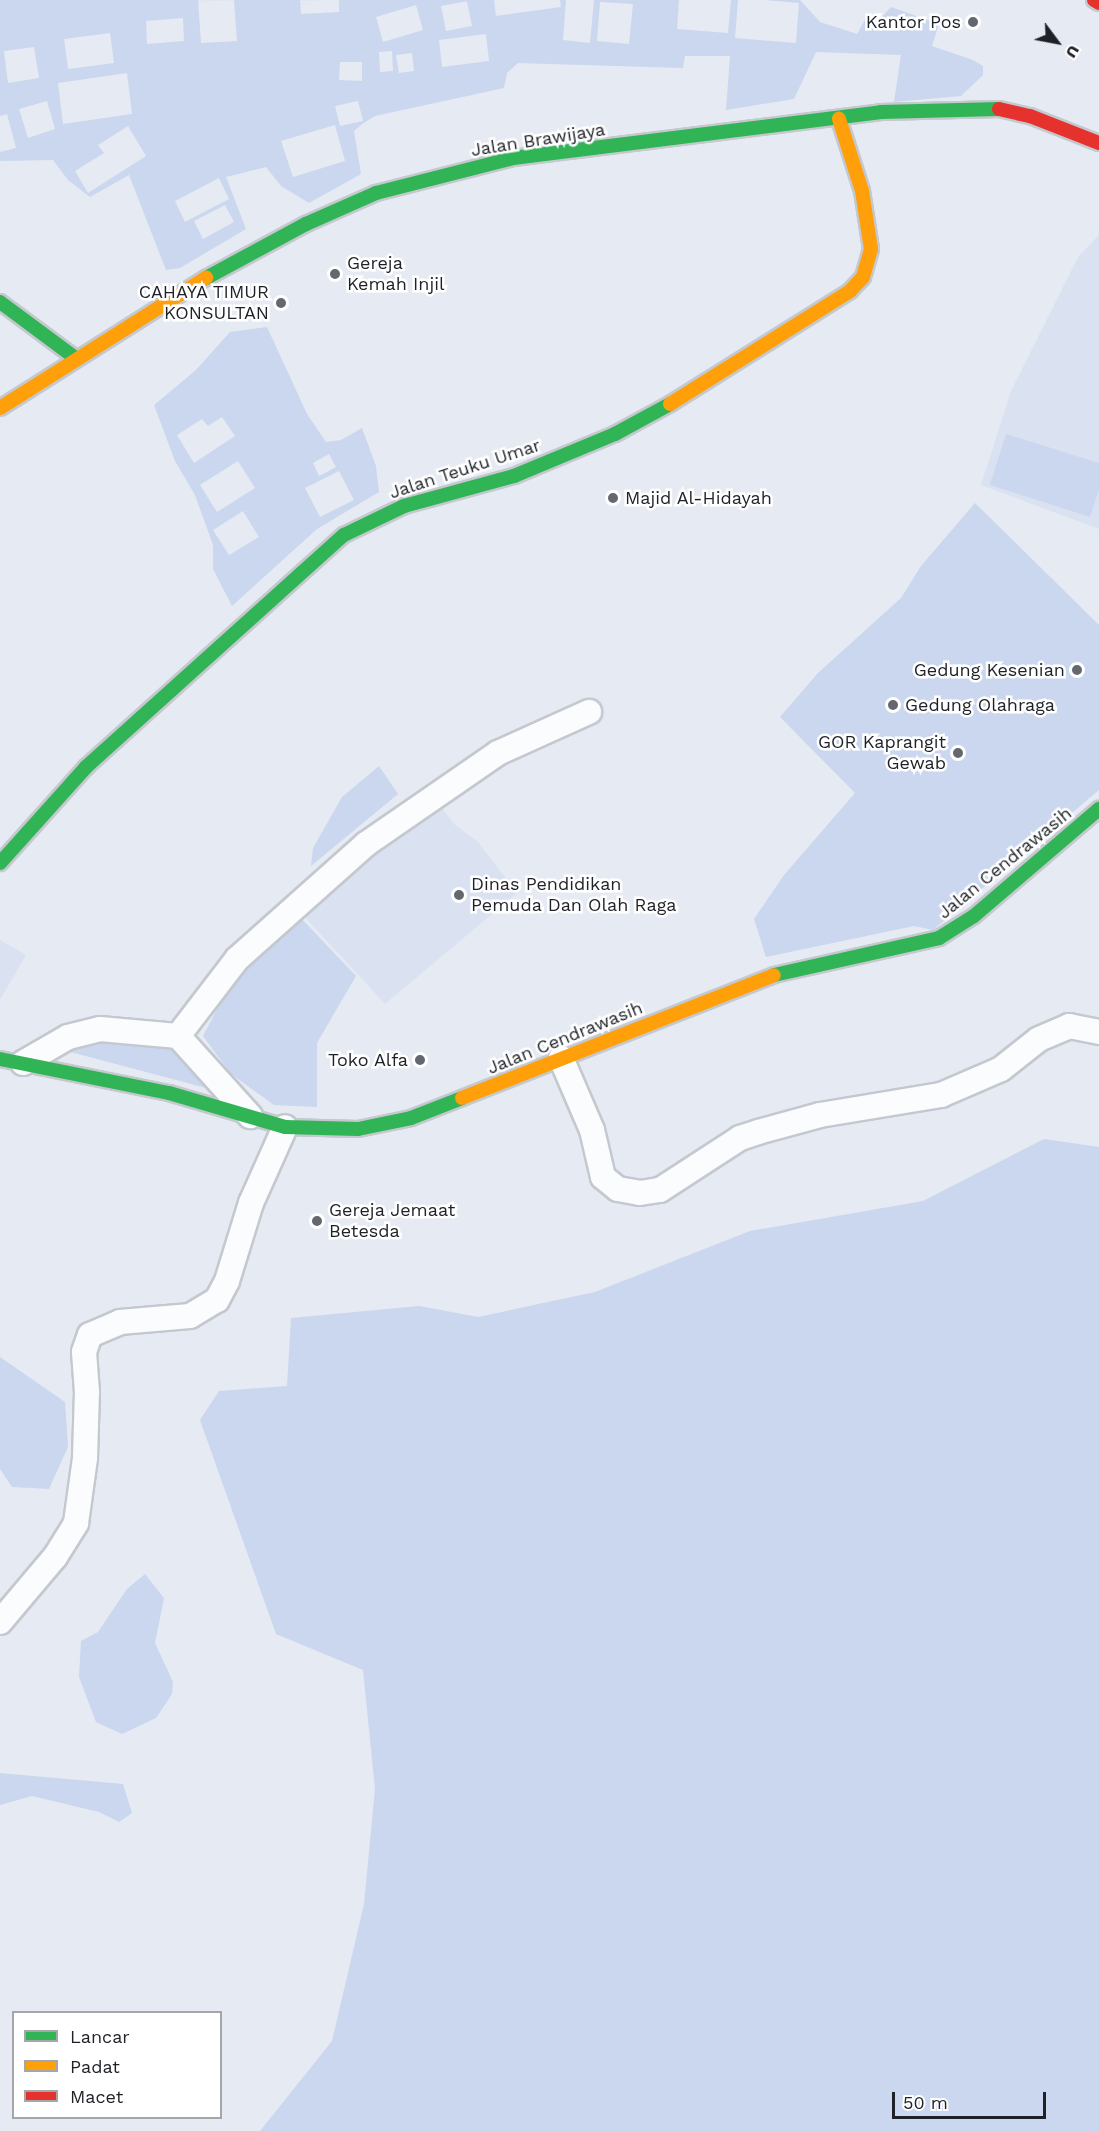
<!DOCTYPE html>
<style>
body{margin:0}
#map{position:relative;width:1099px;height:2131px;overflow:hidden;background:#e6eaf2;font-family:"Work Sans",sans-serif}
div>[style]{position:absolute}
.built>*{inset:0;background:#dae2f2}
.green>*{inset:0;background:#cad7ef}
.roads{filter:drop-shadow(2px 0 #c4c8cf) drop-shadow(-2px 0 #c4c8cf) drop-shadow(0 2px #c4c8cf) drop-shadow(0 -2px #c4c8cf)}
.street>*{height:24px;margin:-12px;padding:0 12px;transform-origin:12px;border-radius:12px;background:#fbfcfd}
.fast>*{height:14px;margin:-7px;padding:0 7px;transform-origin:7px;border-radius:7px;background:#30b455}
.slow>*{height:14px;margin:-7px;padding:0 7px;transform-origin:7px;border-radius:7px;background:#ff9f0a}
.jam>*{height:14px;margin:-7px;padding:0 7px;transform-origin:7px;border-radius:7px;background:#e5322d}
.dots>*{width:16px;height:16px;translate:-50% -50%;box-sizing:border-box;border:3px solid #fff;border-radius:50%}
span{translate:-50% -50%;white-space:nowrap;text-align:center;line-height:1.15;-webkit-text-stroke:5px #fff;paint-order:stroke}
.poi-label{font-size:18px;color:#1e2127}
.right{translate:-100% -50%;text-align:right}
.left{translate:0 -50%;text-align:left}
.street-label{font-size:18px;color:#1e2127}
.legend{position:absolute;left:12px;top:2011px;width:210px;height:108px;box-sizing:border-box;background:#fff;border:2px solid #a5a6a9;margin:0;padding:8px 10px;list-style:none;font-size:18px;color:#1e2127}
.legend li{display:flex;align-items:center;gap:12px;height:30px}
.legend b{width:30px;border:2px solid #a5a6a9}
.north{position:absolute;left:1027px;top:12px;width:60px;height:60px;-webkit-text-stroke:4px #fff;paint-order:stroke;rotate:122deg;font-size:16px;font-weight:700;line-height:24px;text-align:center;color:#1e2127}
.north::after{content:'';display:block;margin:auto;width:21px;height:27px;background:#1e2127;clip-path:polygon(50% 0,100% 100%,50% 72%,0 100%)}
.scale{position:absolute;left:892px;top:2092px;width:154px;height:27px;box-sizing:border-box;border:3px solid #1e2127;border-top:0;padding-left:8px;font-size:18px;line-height:21px;white-space:nowrap;color:#1e2127;-webkit-text-stroke:4px #fff;paint-order:stroke}
</style>
<div id="map">
<div class="built">
<div style="clip-path:polygon(1099px 235px,1099px 529px,981px 485px,1011px 391px,1078px 257px)"></div>
<div style="clip-path:polygon(438px 803px,454px 824px,478px 842px,517px 893px,385px 1004px,302px 914px)"></div>
<div style="clip-path:polygon(0 940px,26px 955px,0 1000px)"></div>
</div>
<div class="green">
<div style="clip-path:polygon(evenodd,0 0,198px 0,201px 43px,237px 41px,234px 0,300px 0,301px 14px,339px 12px,339px 0,494px 0,496px 16px,561px 7px,560px 0,566px 0,563px 40px,590px 43px,594px 0,679px 0,677px 29px,728px 33px,731px 0,738px 0,735px 38px,796px 43px,799px 3px,765px 0,800px 0,820px 22px,857px 34px,867px 16px,878px 21px,891px 7px,939px 24px,932px 46px,973px 60px,983px 66px,983px 75px,961px 96px,894px 102px,901px 55px,816px 52px,794px 99px,726px 110px,730px 56px,685px 56px,683px 68px,518px 63px,507px 73px,504px 88px,375px 116px,362px 124px,354px 131px,361px 174px,309px 203px,281px 186px,266px 167px,226px 177px,246px 229px,180px 268px,166px 270px,129px 175px,90px 197px,68px 180px,53px 160px,0 161px,0 152px,16px 148px,7px 114px,0 116px,0 0,467px 1px,472px 26px,446px 31px,441px 6px,467px 1px,0 0,600px 2px,633px 4px,629px 44px,597px 41px,600px 2px,0 0,416px 5px,423px 30px,383px 42px,376px 17px,416px 5px,0 0,183px 18px,184px 41px,147px 44px,146px 21px,183px 18px,0 0,110px 33px,114px 63px,68px 69px,64px 39px,110px 33px,0 0,486px 34px,489px 61px,442px 67px,439px 40px,486px 34px,0 0,34px 47px,39px 78px,8px 83px,4px 51px,34px 47px,0 0,392px 51px,393px 71px,380px 72px,379px 52px,392px 51px,0 0,412px 53px,414px 71px,399px 73px,396px 55px,412px 53px,0 0,340px 62px,362px 62px,362px 81px,339px 80px,340px 62px,0 0,127px 73px,132px 114px,63px 124px,58px 83px,127px 73px,0 0,47px 101px,55px 129px,28px 138px,19px 109px,47px 101px,0 0,358px 101px,363px 121px,340px 126px,335px 106px,358px 101px,0 0,335px 125px,345px 161px,293px 177px,281px 141px,335px 125px,0 0,128px 126px,146px 156px,88px 193px,75px 171px,104px 153px,98px 145px,128px 126px,0 0,219px 178px,229px 199px,185px 222px,175px 201px,219px 178px,0 0,225px 205px,234px 222px,203px 239px,194px 221px,225px 205px)"></div>
<div style="clip-path:polygon(evenodd,267px 327px,307px 414px,326px 442px,341px 440px,362px 428px,376px 466px,379px 492px,317px 529px,232px 606px,213px 569px,213px 545px,195px 495px,175px 461px,154px 405px,196px 370px,230px 332px,267px 327px,222px 417px,235px 436px,194px 463px,177px 435px,202px 419px,208px 426px,222px 417px,267px 327px,329px 454px,336px 467px,319px 476px,313px 463px,329px 454px,267px 327px,238px 461px,255px 488px,217px 512px,200px 485px,238px 461px,267px 327px,339px 471px,354px 500px,320px 517px,305px 488px,339px 471px,267px 327px,243px 511px,259px 537px,229px 555px,213px 530px,243px 511px)"></div>
<div style="clip-path:polygon(1006px 434px,1099px 463px,1099px 489px,1090px 517px,990px 485px)"></div>
<div style="clip-path:polygon(975px 503px,1099px 625px,1099px 790px,933px 930px,914px 926px,766px 957px,754px 919px,784px 875px,855px 793px,780px 717px,818px 673px,901px 598px,921px 566px)"></div>
<div style="clip-path:polygon(379px 766px,398px 794px,311px 866px,313px 848px,342px 797px)"></div>
<div style="clip-path:polygon(299px 916px,356px 976px,317px 1043px,317px 1107px,274px 1105px,231px 1074px,203px 1036px,229px 986px,273px 934px)"></div>
<div style="clip-path:polygon(160px 1039px,184px 1056px,210px 1089px,63px 1050px,95px 1040px)"></div>
<div style="clip-path:polygon(1044px 1139px,1099px 1147px,1099px 2131px,260px 2131px,332px 2041px,364px 1904px,375px 1789px,363px 1670px,276px 1634px,200px 1420px,219px 1391px,287px 1386px,291px 1318px,419px 1306px,478px 1317px,595px 1292px,750px 1231px,923px 1201px)"></div>
<div style="clip-path:polygon(0 1357px,65px 1402px,68px 1447px,49px 1489px,12px 1487px,0 1469px)"></div>
<div style="clip-path:polygon(145px 1574px,164px 1598px,155px 1643px,173px 1682px,172px 1694px,156px 1718px,122px 1734px,96px 1722px,79px 1677px,81px 1641px,98px 1632px,127px 1589px)"></div>
<div style="clip-path:polygon(0 1773px,123px 1784px,132px 1813px,119px 1822px,99px 1812px,32px 1796px,0 1805px)"></div>
</div>
<div class="roads">
<div class="street">
<div style="left:178px;top:1036px;width:97px;rotate:-52.5deg"></div>
<div style="left:237px;top:959px;width:173px;rotate:-41.7deg"></div>
<div style="left:366px;top:844px;width:160px;rotate:-34.6deg"></div>
<div style="left:498px;top:753px;width:100px;rotate:-24.3deg"></div>
<div style="left:561px;top:1058px;width:78px;rotate:66.7deg"></div>
<div style="left:592px;top:1130px;width:48px;rotate:76.8deg"></div>
<div style="left:603px;top:1177px;width:19px;rotate:39deg"></div>
<div style="left:618px;top:1189px;width:22px;rotate:10deg"></div>
<div style="left:640px;top:1193px;width:20px;rotate:-9deg"></div>
<div style="left:660px;top:1190px;width:95px;rotate:-33deg"></div>
<div style="left:740px;top:1138px;width:19px;rotate:-18deg"></div>
<div style="left:758px;top:1132px;width:64px;rotate:-15.3deg"></div>
<div style="left:820px;top:1115px;width:123px;rotate:-9.4deg"></div>
<div style="left:941px;top:1095px;width:65px;rotate:-23.4deg"></div>
<div style="left:1001px;top:1069px;width:48px;rotate:-38.3deg"></div>
<div style="left:1039px;top:1039px;width:33px;rotate:-23deg"></div>
<div style="left:1069px;top:1026px;width:31px;rotate:11deg"></div>
<div style="left:23px;top:1063px;width:52px;rotate:-30deg"></div>
<div style="left:68px;top:1037px;width:33px;rotate:-14deg"></div>
<div style="left:100px;top:1029px;width:78px;rotate:5.1deg"></div>
<div style="left:178px;top:1036px;width:108px;rotate:48deg"></div>
<div style="left:0;top:1622px;width:85px;rotate:-49.8deg"></div>
<div style="left:55px;top:1557px;width:40px;rotate:-58deg"></div>
<div style="left:76px;top:1523px;width:66px;rotate:-82.1deg"></div>
<div style="left:85px;top:1458px;width:66px;rotate:-88.3deg"></div>
<div style="left:87px;top:1392px;width:40px;rotate:-94.3deg"></div>
<div style="left:84px;top:1352px;width:18px;rotate:-71deg"></div>
<div style="left:90px;top:1335px;width:33px;rotate:-23deg"></div>
<div style="left:120px;top:1322px;width:70px;rotate:-4.9deg"></div>
<div style="left:190px;top:1316px;width:31px;rotate:-31deg"></div>
<div style="left:217px;top:1300px;width:21px;rotate:-62deg"></div>
<div style="left:227px;top:1281px;width:82px;rotate:-72.9deg"></div>
<div style="left:251px;top:1203px;width:83px;rotate:-65.9deg"></div>
</div>
<div class="fast">
<div style="left:206px;top:278px;width:114px;rotate:-28.4deg"></div>
<div style="left:306px;top:224px;width:77px;rotate:-23.9deg"></div>
<div style="left:376px;top:193px;width:141px;rotate:-14.3deg"></div>
<div style="left:513px;top:158px;width:371px;rotate:-7.1deg"></div>
<div style="left:881px;top:112px;width:118px;rotate:-1.5deg"></div>
<div style="left:0;top:302px;width:92px;rotate:36.6deg"></div>
<div style="left:0;top:863px;width:129px;rotate:-48.1deg"></div>
<div style="left:86px;top:767px;width:347px;rotate:-42deg"></div>
<div style="left:344px;top:535px;width:67px;rotate:-25.8deg"></div>
<div style="left:404px;top:506px;width:114px;rotate:-15.3deg"></div>
<div style="left:514px;top:476px;width:109px;rotate:-22.6deg"></div>
<div style="left:615px;top:434px;width:63px;rotate:-28.6deg"></div>
<div style="left:774px;top:975px;width:169px;rotate:-12.6deg"></div>
<div style="left:939px;top:938px;width:41px;rotate:-32.2deg"></div>
<div style="left:974px;top:916px;width:165px;rotate:-40.6deg"></div>
<div style="left:0;top:1059px;width:172px;rotate:11.4deg"></div>
<div style="left:169px;top:1093px;width:121px;rotate:16.3deg"></div>
<div style="left:285px;top:1127px;width:73px;rotate:1.6deg"></div>
<div style="left:358px;top:1129px;width:54px;rotate:-11.7deg"></div>
<div style="left:411px;top:1118px;width:55px;rotate:-21.4deg"></div>
</div>
<div class="slow">
<div style="left:670px;top:404px;width:213px;rotate:-32.1deg"></div>
<div style="left:850px;top:291px;width:19px;rotate:-47deg"></div>
<div style="left:863px;top:277px;width:29px;rotate:-74deg"></div>
<div style="left:871px;top:249px;width:59px;rotate:-98.8deg"></div>
<div style="left:862px;top:191px;width:76px;rotate:-107.7deg"></div>
<div style="left:0;top:408px;width:244px;rotate:-32.3deg"></div>
<div style="left:462px;top:1098px;width:335px;rotate:-21.5deg"></div>
</div>
<div class="jam">
<div style="left:1094px;top:0;width:6px;rotate:31deg"></div>
<div style="left:999px;top:109px;width:32px;rotate:13deg"></div>
<div style="left:1030px;top:116px;width:74px;rotate:21.4deg"></div>
</div>
</div>
<div class="dots">
<div style="left:973px;top:22px;background:#64676e"></div>
<div style="left:335px;top:274px;background:#64676e"></div>
<div style="left:281px;top:303px;background:#64676e"></div>
<div style="left:613px;top:498px;background:#64676e"></div>
<div style="left:1077px;top:670px;background:#64676e"></div>
<div style="left:893px;top:705px;background:#64676e"></div>
<div style="left:958px;top:753px;background:#64676e"></div>
<div style="left:459px;top:895px;background:#64676e"></div>
<div style="left:420px;top:1060px;background:#64676e"></div>
<div style="left:317px;top:1221px;background:#64676e"></div>
</div>
<div class="poi-label">
<span class="right" style="left:961px;top:22px">Kantor Pos</span>
<span class="left" style="left:347px;top:274px">Gereja<br>Kemah Injil</span>
<span class="right" style="left:269px;top:303px">CAHAYA TIMUR<br>KONSULTAN</span>
<span class="left" style="left:625px;top:498px">Majid Al-Hidayah</span>
<span class="right" style="left:1065px;top:670px">Gedung Kesenian</span>
<span class="left" style="left:905px;top:705px">Gedung Olahraga</span>
<span class="right" style="left:946px;top:753px">GOR Kaprangit<br>Gewab</span>
<span class="left" style="left:471px;top:895px">Dinas Pendidikan<br>Pemuda Dan Olah Raga</span>
<span class="right" style="left:408px;top:1060px">Toko Alfa</span>
<span class="left" style="left:329px;top:1221px">Gereja Jemaat<br>Betesda</span>
</div>
<div class="street-label">
<span style="left:538px;top:140px;rotate:-9deg">Jalan Brawijaya</span>
<span style="left:465px;top:469px;rotate:-18deg">Jalan Teuku Umar</span>
<span style="left:1005px;top:863px;rotate:-39deg">Jalan Cendrawasih</span>
<span style="left:565px;top:1038px;rotate:-22deg">Jalan Cendrawasih</span>
</div>
<ul class="legend">
<li><b style="height:8px;background:#30b455"></b>Lancar</li>
<li><b style="height:8px;background:#ff9f0a"></b>Padat</li>
<li><b style="height:8px;background:#e5322d"></b>Macet</li>
</ul>
<div class="north">U</div>
<div class="scale">50 m</div>
</div>
